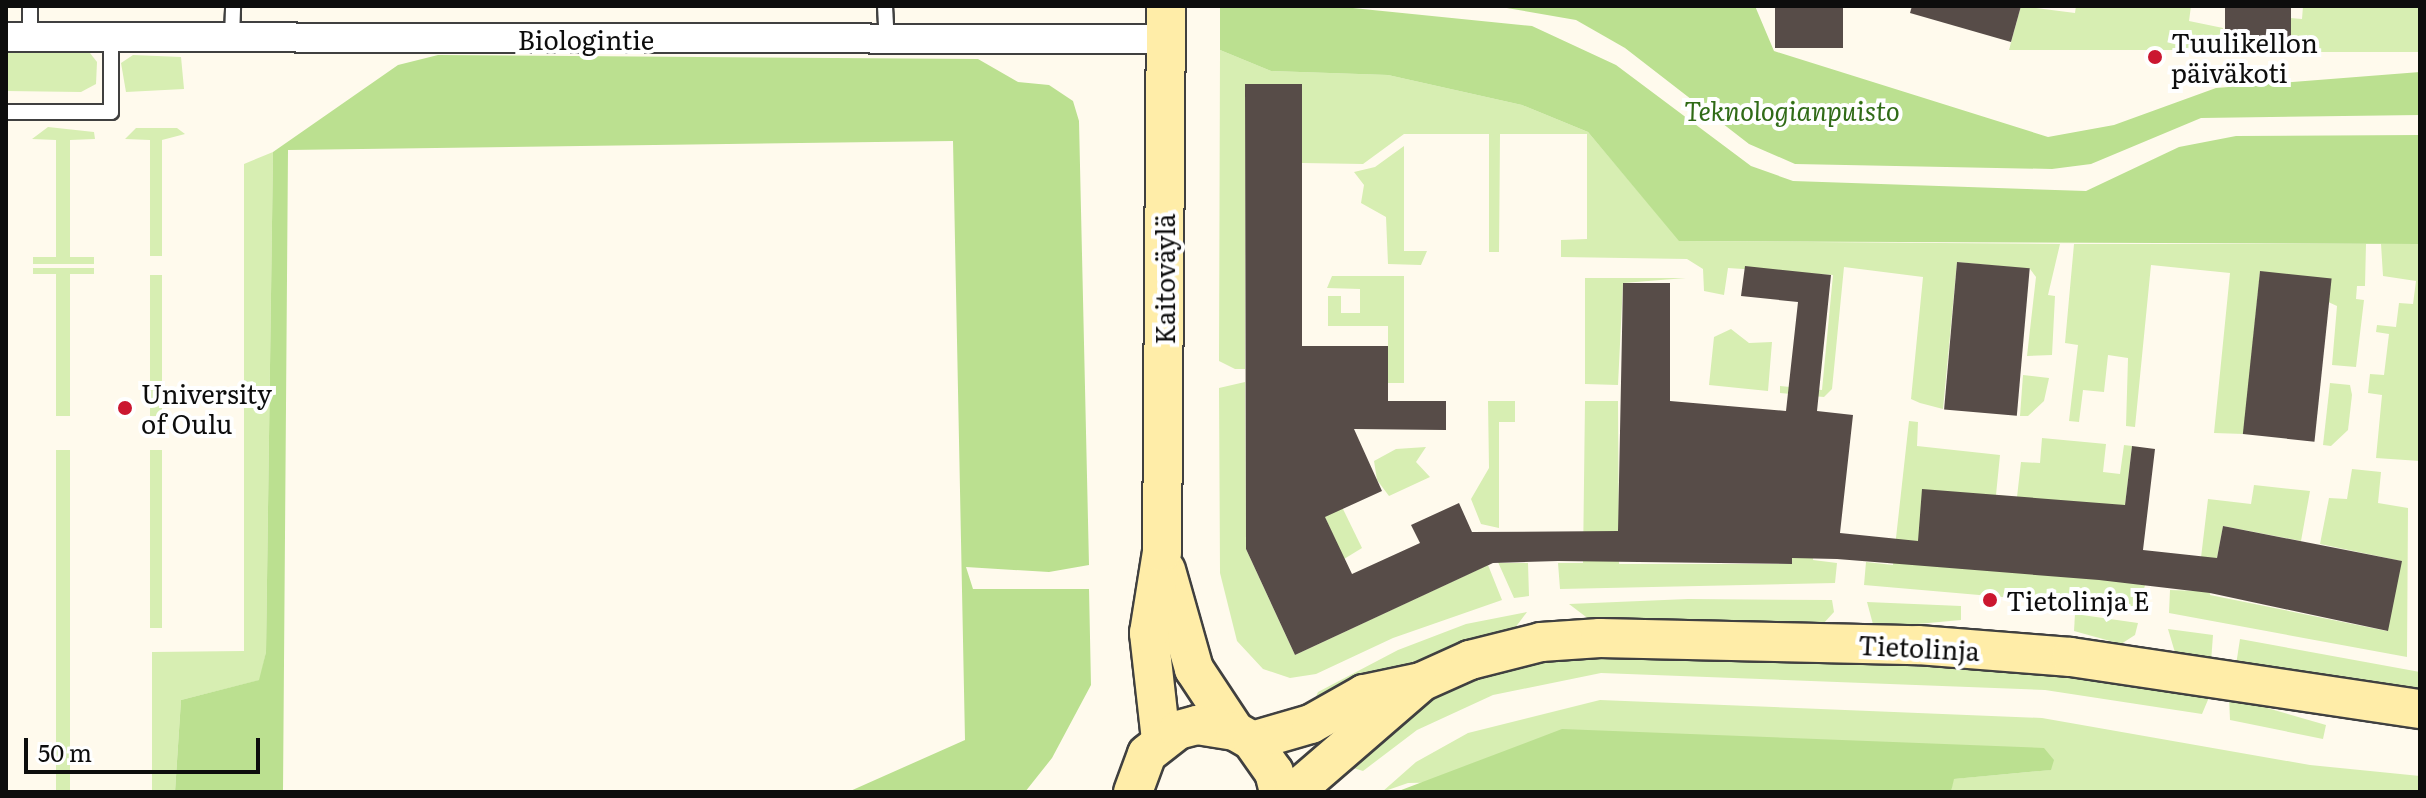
<!DOCTYPE html>
<meta charset="utf-8">
<style>
body{margin:0}
#map{position:relative;width:2426px;height:798px;overflow:hidden;background:#fffaed;font-family:Literata,serif}
div>[style]{position:absolute}
.green>*{inset:0;background:#d7eeb2;transform-origin:0 0}
.forest>*{inset:0;background:#bbe090}
.building>*{inset:0;background:#574c48;transform-origin:0 0}
.roads{filter:drop-shadow(2px 0 #404040) drop-shadow(-2px 0 #404040) drop-shadow(0 2px #404040) drop-shadow(0 -2px #404040)}
.lane>*{height:14px;margin:-7px;padding:0 7px;transform-origin:7px;border-radius:7px;background:#fff}
.street>*{height:28px;margin:-14px;padding:0 14px;transform-origin:14px;border-radius:14px;background:#fff}
.secondary>*{height:38px;margin:-19px;padding:0 19px;transform-origin:19px;border-radius:19px;background:#ffeda8}
.dots>*{width:22px;height:22px;translate:-50% -50%;box-sizing:border-box;border:4px solid #fff;border-radius:50%}
span{translate:-50% -50%;white-space:nowrap;text-align:center;line-height:1.15;-webkit-text-stroke:8px #fff;paint-order:stroke}
.street-label{font-size:26px;color:#0d0d0d}
.poi-label{font-size:26px;color:#0d0d0d}
.left{translate:0 -50%;text-align:left}
.park-label{font-size:26px;color:#306b17;font-style:italic}
.frame{position:absolute;inset:0;border:8px solid #0d0d0d;pointer-events:none}
.scale{position:absolute;left:24px;top:738px;width:236px;height:36px;box-sizing:border-box;border:4px solid #0d0d0d;border-top:0;padding-left:10px;font-size:24px;line-height:28px;white-space:nowrap;color:#0d0d0d;-webkit-text-stroke:6px #fff;paint-order:stroke}
</style>
<div id="map">
<div class="green">
<div style="clip-path:polygon(2021px 6px,2075px 13px,2076px 6px,2191px 6px,2189px 21px,2223px 28px,2221px 50px,2009px 50px)"></div>
<div style="clip-path:polygon(2303px 6px,2420px 6px,2420px 52px,2287px 52px,2290px 18px,2302px 19px)"></div>
<div style="clip-path:polygon(1220px 50px,1271px 71px,1388px 75px,1522px 105px,1588px 132px,1680px 241px,2060px 244px,2048px 295px,2055px 296px,2052px 355px,2027px 356px,2036px 277px,2030px 269px,1957px 262px,1943px 409px,1920px 403px,1911px 399px,1923px 277px,1844px 267px,1832px 389px,1824px 397px,1780px 393px,1780px 386px,1822px 390px,1833px 275px,1728px 268px,1724px 295px,1704px 291px,1703px 269px,1687px 259px,1561px 257px,1561px 240px,1587px 239px,1587px 134px,1500px 134px,1499px 252px,1489px 252px,1489px 134px,1404px 134px,1363px 164px,1302px 163px,1245px 85px,1245px 369px,1235px 369px,1219px 361px)"></div>
<div style="clip-path:polygon(6px 53px,90px 53px,97px 62px,96px 84px,81px 92px,6px 91px)"></div>
<div style="clip-path:polygon(133px 55px,181px 57px,184px 89px,126px 92px,121px 63px)"></div>
<div style="clip-path:polygon(48px 127px,94px 132px,95px 139px,70px 140px,70px 257px,94px 257px,94px 264px,33px 264px,33px 257px,56px 257px,56px 140px,32px 139px)"></div>
<div style="clip-path:polygon(136px 128px,177px 128px,185px 134px,162px 140px,162px 256px,150px 256px,150px 140px,125px 139px)"></div>
<div style="clip-path:polygon(1404px 146px,1404px 251px,1427px 251px,1421px 265px,1388px 264px,1386px 217px,1361px 203px,1364px 185px,1354px 172px,1375px 167px)"></div>
<div style="clip-path:polygon(273px 152px,266px 652px,260px 680px,181px 700px,175px 792px,152px 792px,152px 652px,244px 651px,244px 164px)"></div>
<div style="clip-path:polygon(2074px 244px,2366px 244px,2365px 286px,2357px 286px,2356px 299px,2364px 300px,2356px 367px,2332px 365px,2337px 306px,2260px 271px,2244px 434px,2214px 433px,2230px 273px,2151px 265px,2135px 427px,2126px 426px,2128px 358px,2108px 355px,2104px 392px,2083px 390px,2079px 422px,2069px 421px,2078px 345px,2065px 343px)"></div>
<div style="clip-path:polygon(2381px 244px,2420px 244px,2420px 461px,2376px 458px,2382px 395px,2368px 393px,2370px 374px,2384px 375px,2389px 334px,2376px 332px,2377px 325px,2396px 327px,2399px 303px,2413px 304px,2416px 281px,2383px 276px)"></div>
<div style="clip-path:polygon(33px 268px,94px 268px,94px 274px,70px 274px,70px 416px,56px 416px,56px 274px,33px 274px)"></div>
<div style="left:150px;top:275px;width:12px;height:141px"></div>
<div style="clip-path:polygon(1332px 276px,1404px 276px,1404px 383px,1388px 383px,1388px 326px,1328px 326px,1328px 296px,1341px 296px,1341px 313px,1360px 313px,1360px 289px,1327px 288px)"></div>
<div style="clip-path:polygon(1585px 278px,1686px 278px,1623px 283px,1618px 385px,1585px 384px)"></div>
<div style="clip-path:polygon(1731px 329px,1749px 343px,1772px 342px,1768px 391px,1709px 385px,1714px 337px)"></div>
<div style="clip-path:polygon(2023px 375px,2049px 378px,2044px 401px,2028px 416px,2020px 416px)"></div>
<div style="clip-path:polygon(1245px 382px,1246px 549px,1295px 655px,1488px 565px,1502px 600px,1393px 638px,1316px 674px,1290px 678px,1263px 669px,1237px 641px,1220px 573px,1219px 388px)"></div>
<div style="clip-path:polygon(2330px 383px,2350px 385px,2352px 395px,2348px 430px,2331px 446px,2323px 445px)"></div>
<div style="clip-path:polygon(1488px 401px,1515px 401px,1515px 422px,1499px 422px,1499px 528px,1481px 524px,1471px 499px,1489px 468px)"></div>
<div style="clip-path:polygon(1585px 401px,1618px 401px,1619px 564px,1792px 564px,1792px 478px,1823px 465px,1813px 560px,1837px 563px,1835px 583px,1560px 589px,1558px 563px,1583px 563px)"></div>
<div style="clip-path:polygon(1909px 421px,1918px 422px,1917px 446px,2000px 455px,1996px 495px,2017px 497px,2021px 462px,2040px 463px,2042px 438px,2106px 444px,2103px 472px,2120px 474px,2124px 445px,2132px 446px,2116px 581px,2145px 585px,2139px 609px,1864px 585px,1866px 562px,1893px 565px)"></div>
<div style="clip-path:polygon(1426px 447px,1416px 462px,1430px 477px,1389px 496px,1377px 480px,1374px 461px,1396px 449px)"></div>
<div style="left:56px;top:450px;width:14px;height:342px"></div>
<div style="left:150px;top:450px;width:12px;height:178px"></div>
<div style="clip-path:polygon(2352px 469px,2381px 472px,2378px 503px,2408px 508px,2407px 657px,2169px 613px,2170px 590px,2197px 591px,2208px 499px,2251px 504px,2254px 485px,2310px 491px,2301px 541px,2223px 526px,2210px 595px,2387px 631px,2401px 561px,2320px 544px,2329px 498px,2347px 499px)"></div>
<div style="clip-path:polygon(1342px 507px,1362px 548px,1344px 559px,1323px 513px)"></div>
<div style="clip-path:polygon(1500px 538px,1500px 563px,1528px 563px,1529px 596px,1514px 598px,1489px 542px)"></div>
<div style="clip-path:polygon(1688px 599px,1832px 600px,1834px 612px,1822px 625px,1590px 620px,1569px 604px)"></div>
<div style="clip-path:polygon(1867px 602px,1961px 606px,1961px 620px,1874px 628px)"></div>
<div style="clip-path:polygon(1527px 612px,1512px 632px,1406px 664px,1312px 706px,1318px 692px,1398px 650px,1466px 624px)"></div>
<div style="clip-path:polygon(2075px 614px,2138px 623px,2135px 635px,2121px 644px,2074px 631px)"></div>
<div style="clip-path:polygon(2168px 629px,2213px 635px,2211px 662px,2176px 656px)"></div>
<div style="clip-path:polygon(2240px 639px,2420px 672px,2420px 689px,2236px 665px)"></div>
<div style="clip-path:polygon(1601px 653px,2047px 672px,2210px 695px,2202px 714px,2045px 690px,1601px 673px,1493px 695px,1417px 730px,1363px 771px,1347px 766px,1384px 723px,1453px 686px,1539px 660px)"></div>
<div style="clip-path:polygon(2229px 697px,2326px 725px,2323px 739px,2230px 720px)"></div>
<div style="clip-path:polygon(1600px 700px,2042px 718px,2310px 765px,2420px 776px,2420px 792px,1951px 792px,1953px 779px,2050px 770px,1408px 783px,1382px 792px,1416px 762px,1468px 733px)"></div>
</div>
<div class="forest">
<div style="clip-path:polygon(1220px 6px,1333px 6px,1532px 26px,1616px 65px,1751px 166px,1793px 181px,2086px 191px,2179px 147px,2236px 136px,2420px 135px,2420px 244px,1679px 241px,1588px 132px,1522px 105px,1388px 75px,1271px 71px,1220px 50px)"></div>
<div style="clip-path:polygon(1495px 6px,1755px 6px,1774px 51px,2048px 137px,2114px 125px,2216px 88px,2420px 72px,2420px 115px,2201px 118px,2091px 164px,2052px 169px,1795px 164px,1749px 144px,1625px 48px,1576px 20px)"></div>
<div style="clip-path:polygon(438px 55px,978px 59px,1018px 82px,1049px 85px,1073px 101px,1079px 121px,1089px 565px,1049px 572px,966px 567px,973px 589px,1089px 589px,1091px 685px,1052px 758px,1025px 792px,848px 792px,965px 740px,953px 141px,288px 150px,283px 792px,175px 792px,181px 700px,259px 680px,266px 652px,273px 152px,398px 65px)"></div>
<div style="clip-path:polygon(1562px 729px,2044px 748px,2054px 760px,2051px 770px,1954px 779px,1951px 792px,1396px 792px)"></div>
</div>
<div class="building">
<div style="left:1775px;top:6px;width:68px;height:42px"></div>
<div style="clip-path:polygon(1912px 6px,2021px 6px,2011px 42px,1910px 13px)"></div>
<div style="left:2225px;top:6px;width:66px;height:41px"></div>
<div style="clip-path:polygon(1245px 84px,1302px 84px,1302px 346px,1388px 346px,1388px 401px,1446px 401px,1446px 430px,1354px 429px,1382px 491px,1325px 517px,1352px 574px,1420px 543px,1411px 525px,1459px 503px,1472px 532px,1618px 531px,1623px 283px,1670px 283px,1670px 401px,1786px 411px,1798px 302px,1741px 296px,1745px 266px,1831px 275px,1817px 411px,1853px 415px,1840px 533px,1918px 541px,1922px 489px,2125px 505px,2132px 446px,2155px 449px,2143px 550px,2217px 558px,2223px 526px,2402px 561px,2388px 631px,2210px 593px,2099px 580px,1837px 559px,1792px 558px,1792px 564px,1558px 561px,1493px 563px,1295px 655px,1246px 549px)"></div>
<div style="left:1957px;top:262px;width:73px;height:148px;rotate:5deg"></div>
<div style="left:2260px;top:271px;width:72px;height:164px;rotate:6deg"></div>
</div>
<div class="roads">
<div class="lane">
<div style="left:885px;top:6px;width:33px;rotate:87deg"></div>
<div style="left:30px;top:38px;width:32px;rotate:-90deg"></div>
<div style="left:232px;top:38px;width:32px;rotate:-88deg"></div>
<div style="left:6px;top:112px;width:105px"></div>
<div style="left:111px;top:112px;width:74px;rotate:-90deg"></div>
</div>
<div class="street">
<div style="left:6px;top:37px;width:1159px;rotate:0.1deg"></div>
</div>
<div class="secondary">
<div style="left:1166px;top:570px;width:103px;rotate:74.2deg"></div>
<div style="left:1194px;top:669px;width:74px;rotate:56.5deg"></div>
<div style="left:1161px;top:740px;width:108px;rotate:-96.4deg"></div>
<div style="left:1149px;top:633px;width:82px;rotate:-80.9deg"></div>
<div style="left:1162px;top:552px;width:546px;rotate:-89.58deg"></div>
<div style="left:1252px;top:741px;width:61px;rotate:-16.1deg"></div>
<div style="left:1311px;top:724px;width:61px;rotate:-29.5deg"></div>
<div style="left:1364px;top:694px;width:58px;rotate:-11.9deg"></div>
<div style="left:1421px;top:682px;width:54px;rotate:-24.2deg"></div>
<div style="left:1470px;top:660px;width:73px;rotate:-14.2deg"></div>
<div style="left:1541px;top:642px;width:59px;rotate:-3.9deg"></div>
<div style="left:1600px;top:638px;width:318px;rotate:1.3deg"></div>
<div style="left:1918px;top:645px;width:153px;rotate:4.5deg"></div>
<div style="left:2071px;top:657px;width:353px;rotate:8.5deg"></div>
<div style="left:1133px;top:792px;width:40px;rotate:-69.8deg"></div>
<div style="left:1147px;top:754px;width:39px;rotate:-38deg"></div>
<div style="left:1178px;top:730px;width:20px;rotate:-15deg"></div>
<div style="left:1197px;top:725px;width:38px;rotate:9deg"></div>
<div style="left:1235px;top:731px;width:20px;rotate:30deg"></div>
<div style="left:1252px;top:741px;width:38px;rotate:55deg"></div>
<div style="left:1274px;top:772px;width:21px;rotate:76deg"></div>
<div style="left:1294px;top:792px;width:165px;rotate:-40.8deg"></div>
</div>
</div>
<div class="dots">
<div style="left:2155px;top:57px;background:#cb1730"></div>
<div style="left:125px;top:408px;background:#cb1730"></div>
<div style="left:1990px;top:600px;background:#cb1730"></div>
</div>
<div class="street-label">
<span style="left:586px;top:39px">Biologintie</span>
<span style="left:1164px;top:279px;rotate:-90deg">Kaitoväylä</span>
<span style="left:1919px;top:647px;rotate:3deg">Tietolinja</span>
</div>
<div class="poi-label">
<span class="left" style="left:2171px;top:57px">Tuulikellon<br>päiväkoti</span>
<span class="left" style="left:141px;top:408px">University<br>of Oulu</span>
<span class="left" style="left:2006px;top:600px">Tietolinja E</span>
</div>
<div class="park-label">
<span style="left:1792px;top:110px">Teknologianpuisto</span>
</div>
<div class="frame"></div>
<div class="scale">50 m</div>
</div>
